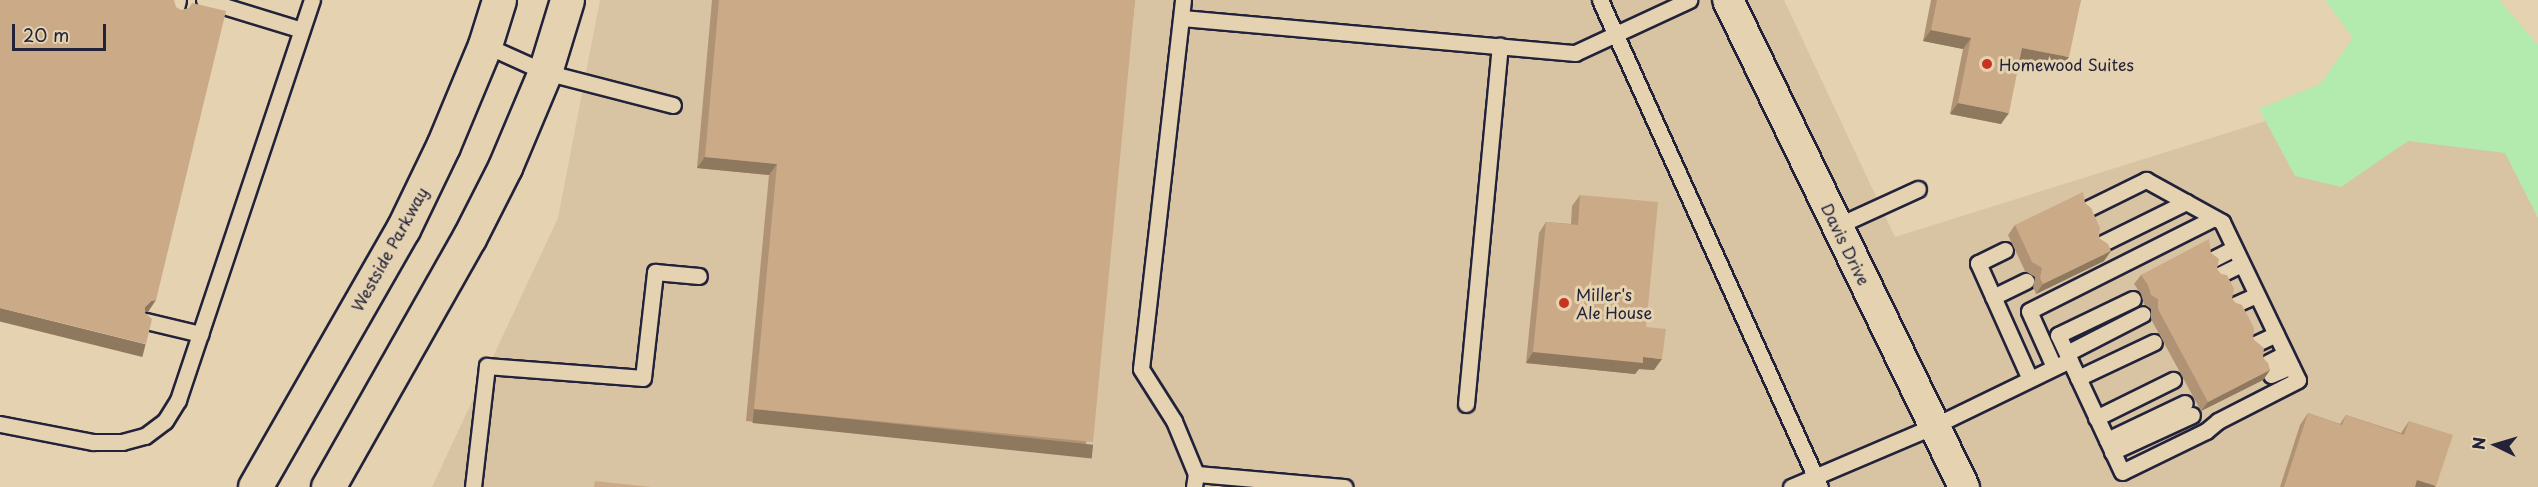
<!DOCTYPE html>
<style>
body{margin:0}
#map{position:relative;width:2538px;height:487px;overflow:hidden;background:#e4d2b0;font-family:"Playpen Sans",sans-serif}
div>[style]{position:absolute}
.built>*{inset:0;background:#d8c3a2}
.green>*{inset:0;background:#b3eaad}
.roads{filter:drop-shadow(2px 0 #22223b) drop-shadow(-2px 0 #22223b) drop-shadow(0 2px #22223b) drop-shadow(0 -2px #22223b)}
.service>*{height:15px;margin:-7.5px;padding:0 7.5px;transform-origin:7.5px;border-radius:7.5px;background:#e4d2b0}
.minor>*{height:30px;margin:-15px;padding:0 15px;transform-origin:15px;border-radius:15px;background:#e4d2b0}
.secondary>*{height:33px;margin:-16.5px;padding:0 16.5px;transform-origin:16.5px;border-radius:16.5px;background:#e4d2b0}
.wall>*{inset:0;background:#af9374}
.shaded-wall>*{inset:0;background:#8e785e;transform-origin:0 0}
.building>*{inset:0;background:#cbab87}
.dots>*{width:16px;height:16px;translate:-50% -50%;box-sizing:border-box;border:3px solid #e4d2b0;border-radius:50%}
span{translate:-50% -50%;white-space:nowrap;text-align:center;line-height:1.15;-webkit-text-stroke:6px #e4d2b0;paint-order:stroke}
.poi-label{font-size:16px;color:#22223b}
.left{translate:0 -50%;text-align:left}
.street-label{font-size:16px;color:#22223b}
.north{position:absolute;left:2466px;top:415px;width:60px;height:60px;-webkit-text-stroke:4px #e4d2b0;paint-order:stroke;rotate:275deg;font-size:16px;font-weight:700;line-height:24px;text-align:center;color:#22223b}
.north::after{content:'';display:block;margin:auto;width:21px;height:27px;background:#22223b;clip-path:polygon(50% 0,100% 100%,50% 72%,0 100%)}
.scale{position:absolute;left:12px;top:24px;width:94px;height:27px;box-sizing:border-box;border:3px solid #22223b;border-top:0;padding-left:8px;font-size:18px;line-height:21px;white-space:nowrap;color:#22223b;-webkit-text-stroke:4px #e4d2b0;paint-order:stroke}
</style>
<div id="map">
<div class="built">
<div style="clip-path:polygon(600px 0,1784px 0,1895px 237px,2339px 98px,2538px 116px,2538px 487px,432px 487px,558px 218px)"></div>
</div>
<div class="green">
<div style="clip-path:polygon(2325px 0,2499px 0,2538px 45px,2538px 218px,2505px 153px,2408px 141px,2341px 187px,2295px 176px,2259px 109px,2320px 84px,2353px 38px)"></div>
</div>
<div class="roads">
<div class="service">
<div style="left:204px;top:0;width:102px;rotate:17deg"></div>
<div style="left:1183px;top:0;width:371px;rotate:96.5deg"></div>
<div style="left:1141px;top:369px;width:62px;rotate:57.6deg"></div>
<div style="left:1174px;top:421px;width:57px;rotate:67.5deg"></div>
<div style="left:1196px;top:474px;width:13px;rotate:99deg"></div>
<div style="left:1600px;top:0;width:534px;rotate:65.69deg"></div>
<div style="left:175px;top:12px;width:12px;rotate:-76deg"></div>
<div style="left:1182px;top:18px;width:395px;rotate:5.1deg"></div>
<div style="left:1575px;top:53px;width:126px;rotate:-24.9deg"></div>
<div style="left:485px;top:45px;width:66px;rotate:24.2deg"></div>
<div style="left:545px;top:72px;width:132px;rotate:14.5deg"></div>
<div style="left:2087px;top:209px;width:66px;rotate:-26.2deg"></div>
<div style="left:2146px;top:180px;width:87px;rotate:28.9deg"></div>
<div style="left:2222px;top:222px;width:175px;rotate:64.3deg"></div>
<div style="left:2298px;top:380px;width:90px;rotate:152.9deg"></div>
<div style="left:2218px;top:421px;width:16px;rotate:140deg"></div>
<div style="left:2206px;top:431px;width:93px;rotate:154deg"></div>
<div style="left:2122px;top:472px;width:151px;rotate:-115deg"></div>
<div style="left:2058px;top:335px;width:83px;rotate:-25.6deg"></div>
<div style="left:1837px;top:226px;width:89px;rotate:-24.6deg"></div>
<div style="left:2101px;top:244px;width:95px;rotate:-26.3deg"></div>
<div style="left:2005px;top:250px;width:30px;rotate:154deg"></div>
<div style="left:1978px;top:263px;width:127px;rotate:65.9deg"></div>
<div style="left:2213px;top:259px;width:22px;rotate:-27deg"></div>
<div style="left:2219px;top:275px;width:25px;rotate:-26deg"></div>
<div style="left:1993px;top:297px;width:37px;rotate:-26deg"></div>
<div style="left:2234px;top:305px;width:24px;rotate:-24deg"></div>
<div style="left:146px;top:321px;width:56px;rotate:13.5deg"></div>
<div style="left:2255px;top:344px;width:23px;rotate:-25deg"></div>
<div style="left:2067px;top:353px;width:85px;rotate:-27.2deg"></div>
<div style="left:2265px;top:364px;width:22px;rotate:-27deg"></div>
<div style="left:2054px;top:367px;width:61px;rotate:-114.1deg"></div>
<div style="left:2029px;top:311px;width:207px;rotate:-26.7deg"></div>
<div style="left:2271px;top:375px;width:22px;rotate:-24deg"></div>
<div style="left:2078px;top:378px;width:84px;rotate:-25.3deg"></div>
<div style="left:1466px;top:404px;width:360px;rotate:-84.6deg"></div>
<div style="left:2096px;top:418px;width:86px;rotate:-26.3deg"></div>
<div style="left:0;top:424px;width:95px;rotate:11deg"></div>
<div style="left:93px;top:442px;width:29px"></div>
<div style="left:122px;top:442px;width:24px;rotate:-15deg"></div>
<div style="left:145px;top:436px;width:25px;rotate:-37deg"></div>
<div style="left:165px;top:421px;width:25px;rotate:-58deg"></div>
<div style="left:178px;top:400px;width:422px;rotate:-71.5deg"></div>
<div style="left:2107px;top:440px;width:86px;rotate:-25.4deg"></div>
<div style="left:2112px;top:452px;width:88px;rotate:-24.8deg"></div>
<div style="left:1196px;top:474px;width:149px;rotate:5deg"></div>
<div style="left:473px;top:487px;width:122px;rotate:-83.4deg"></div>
<div style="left:487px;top:366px;width:156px;rotate:4.4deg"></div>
<div style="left:643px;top:378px;width:107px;rotate:-83.5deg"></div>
<div style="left:655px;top:272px;width:44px;rotate:5.2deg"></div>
<div style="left:1791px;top:487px;width:155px;rotate:-23.1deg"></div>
<div style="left:1934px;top:426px;width:151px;rotate:-25.9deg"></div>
</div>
<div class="minor">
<div style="left:1728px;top:0;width:541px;rotate:64.15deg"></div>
</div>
<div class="secondary">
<div style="left:255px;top:487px;width:297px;rotate:-60.2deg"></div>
<div style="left:403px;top:229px;width:92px;rotate:-64.3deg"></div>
<div style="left:443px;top:146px;width:109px;rotate:-67.4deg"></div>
<div style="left:485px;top:45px;width:47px;rotate:-72.7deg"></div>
<div style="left:328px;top:487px;width:286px;rotate:-60.5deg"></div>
<div style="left:469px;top:238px;width:80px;rotate:-63.1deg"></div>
<div style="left:505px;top:167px;width:103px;rotate:-67.2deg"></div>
<div style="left:545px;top:72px;width:75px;rotate:-73deg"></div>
</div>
</div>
<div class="wall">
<div style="clip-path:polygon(712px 0,1135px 0,1085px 453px,746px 421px,769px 175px,697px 168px)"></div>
<div style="clip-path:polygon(1931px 0,2081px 0,2061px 68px,2020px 60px,2001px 124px,1950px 114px,1963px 49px,1923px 41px)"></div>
<div style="clip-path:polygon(1580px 195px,1646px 327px,1654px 370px,1639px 369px,1635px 374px,1526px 363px,1539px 233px,1546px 222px,1571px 224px,1572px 206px)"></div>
<div style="clip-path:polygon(2085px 203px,2099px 238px,2104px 261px,2036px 294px,2033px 287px,2035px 277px,2025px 271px,2008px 235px,2015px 225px)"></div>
<div style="clip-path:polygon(2211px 253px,2217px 269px,2232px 299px,2270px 370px,2263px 380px,2201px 411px,2151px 319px,2151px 309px,2144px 304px,2141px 294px,2134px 284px,2141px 275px)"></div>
<div style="clip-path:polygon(2308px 413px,2340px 424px,2346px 415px,2401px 433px,2409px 421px,2435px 487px,2280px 487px,2300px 425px)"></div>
</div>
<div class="shaded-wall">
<div style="clip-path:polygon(1931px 30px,1971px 38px,1963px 49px,1923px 41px)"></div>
<div style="clip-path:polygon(2022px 48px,2069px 57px,2061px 68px,2015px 59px)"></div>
<div style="clip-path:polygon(1958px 103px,2009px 113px,2001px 124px,1950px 114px)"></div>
<div style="clip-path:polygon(705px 157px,777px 164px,769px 175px,697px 168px)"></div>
<div style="clip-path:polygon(2111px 251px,2104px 261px,2036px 294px,2043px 284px)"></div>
<div style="clip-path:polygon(156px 300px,148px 312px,143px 312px,145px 307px,151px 301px)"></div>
<div style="left:0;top:308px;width:150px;height:13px;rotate:14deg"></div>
<div style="clip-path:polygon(1533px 352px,1643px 357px,1662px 359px,1654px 370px,1639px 369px,1635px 374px,1526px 363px)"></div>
<div style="clip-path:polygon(2270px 370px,2263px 380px,2201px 411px,2208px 402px)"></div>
<div style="left:754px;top:409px;width:341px;height:14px;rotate:6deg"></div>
<div style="clip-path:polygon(2417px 480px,2436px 486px,2435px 487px,2412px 487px)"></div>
</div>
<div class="building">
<div style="clip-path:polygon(0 0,174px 0,176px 7px,181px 10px,189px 8px,192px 3px,226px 11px,156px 300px,151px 301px,145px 307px,145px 313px,152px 319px,146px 344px,0 308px)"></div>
<div style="clip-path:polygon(719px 0,1135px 0,1093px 442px,754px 409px,777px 164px,705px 157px)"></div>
<div style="clip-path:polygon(1937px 0,2081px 0,2069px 57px,2022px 48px,2009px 113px,1958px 103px,1971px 38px,1931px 30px)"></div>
<div style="clip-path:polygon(2083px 192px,2085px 203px,2091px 208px,2100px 228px,2099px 238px,2108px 244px,2111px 251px,2043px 284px,2040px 278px,2042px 268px,2032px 262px,2015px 225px)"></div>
<div style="clip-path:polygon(1580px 195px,1658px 202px,1646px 327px,1666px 329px,1662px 359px,1643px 357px,1643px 363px,1533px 352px,1546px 222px,1578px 225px)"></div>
<div style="clip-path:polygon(2209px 239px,2211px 253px,2219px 259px,2217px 269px,2221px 274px,2227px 275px,2234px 289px,2232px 299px,2236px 303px,2242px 305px,2254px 328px,2253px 339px,2264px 348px,2263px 358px,2268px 363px,2270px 370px,2208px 402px,2158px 309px,2158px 299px,2151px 295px,2148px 285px,2141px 275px)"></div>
<div style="clip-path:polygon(2308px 413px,2342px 425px,2346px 415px,2404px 435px,2409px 421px,2453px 435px,2436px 486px,2417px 480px,2415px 487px,2284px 487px)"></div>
<div style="clip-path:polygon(595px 481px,651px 487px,594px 487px)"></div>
</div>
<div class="dots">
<div style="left:1987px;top:64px;background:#c8321e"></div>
<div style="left:1564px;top:303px;background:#c8321e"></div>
</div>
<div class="poi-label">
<span class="left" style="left:1999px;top:64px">Homewood Suites</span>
<span class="left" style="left:1576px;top:303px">Miller's<br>Ale House</span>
</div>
<div class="street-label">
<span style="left:1846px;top:244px;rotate:64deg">Davis Drive</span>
<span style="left:389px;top:249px;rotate:-61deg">Westside Parkway</span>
</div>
<div class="north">N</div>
<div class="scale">20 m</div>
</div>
